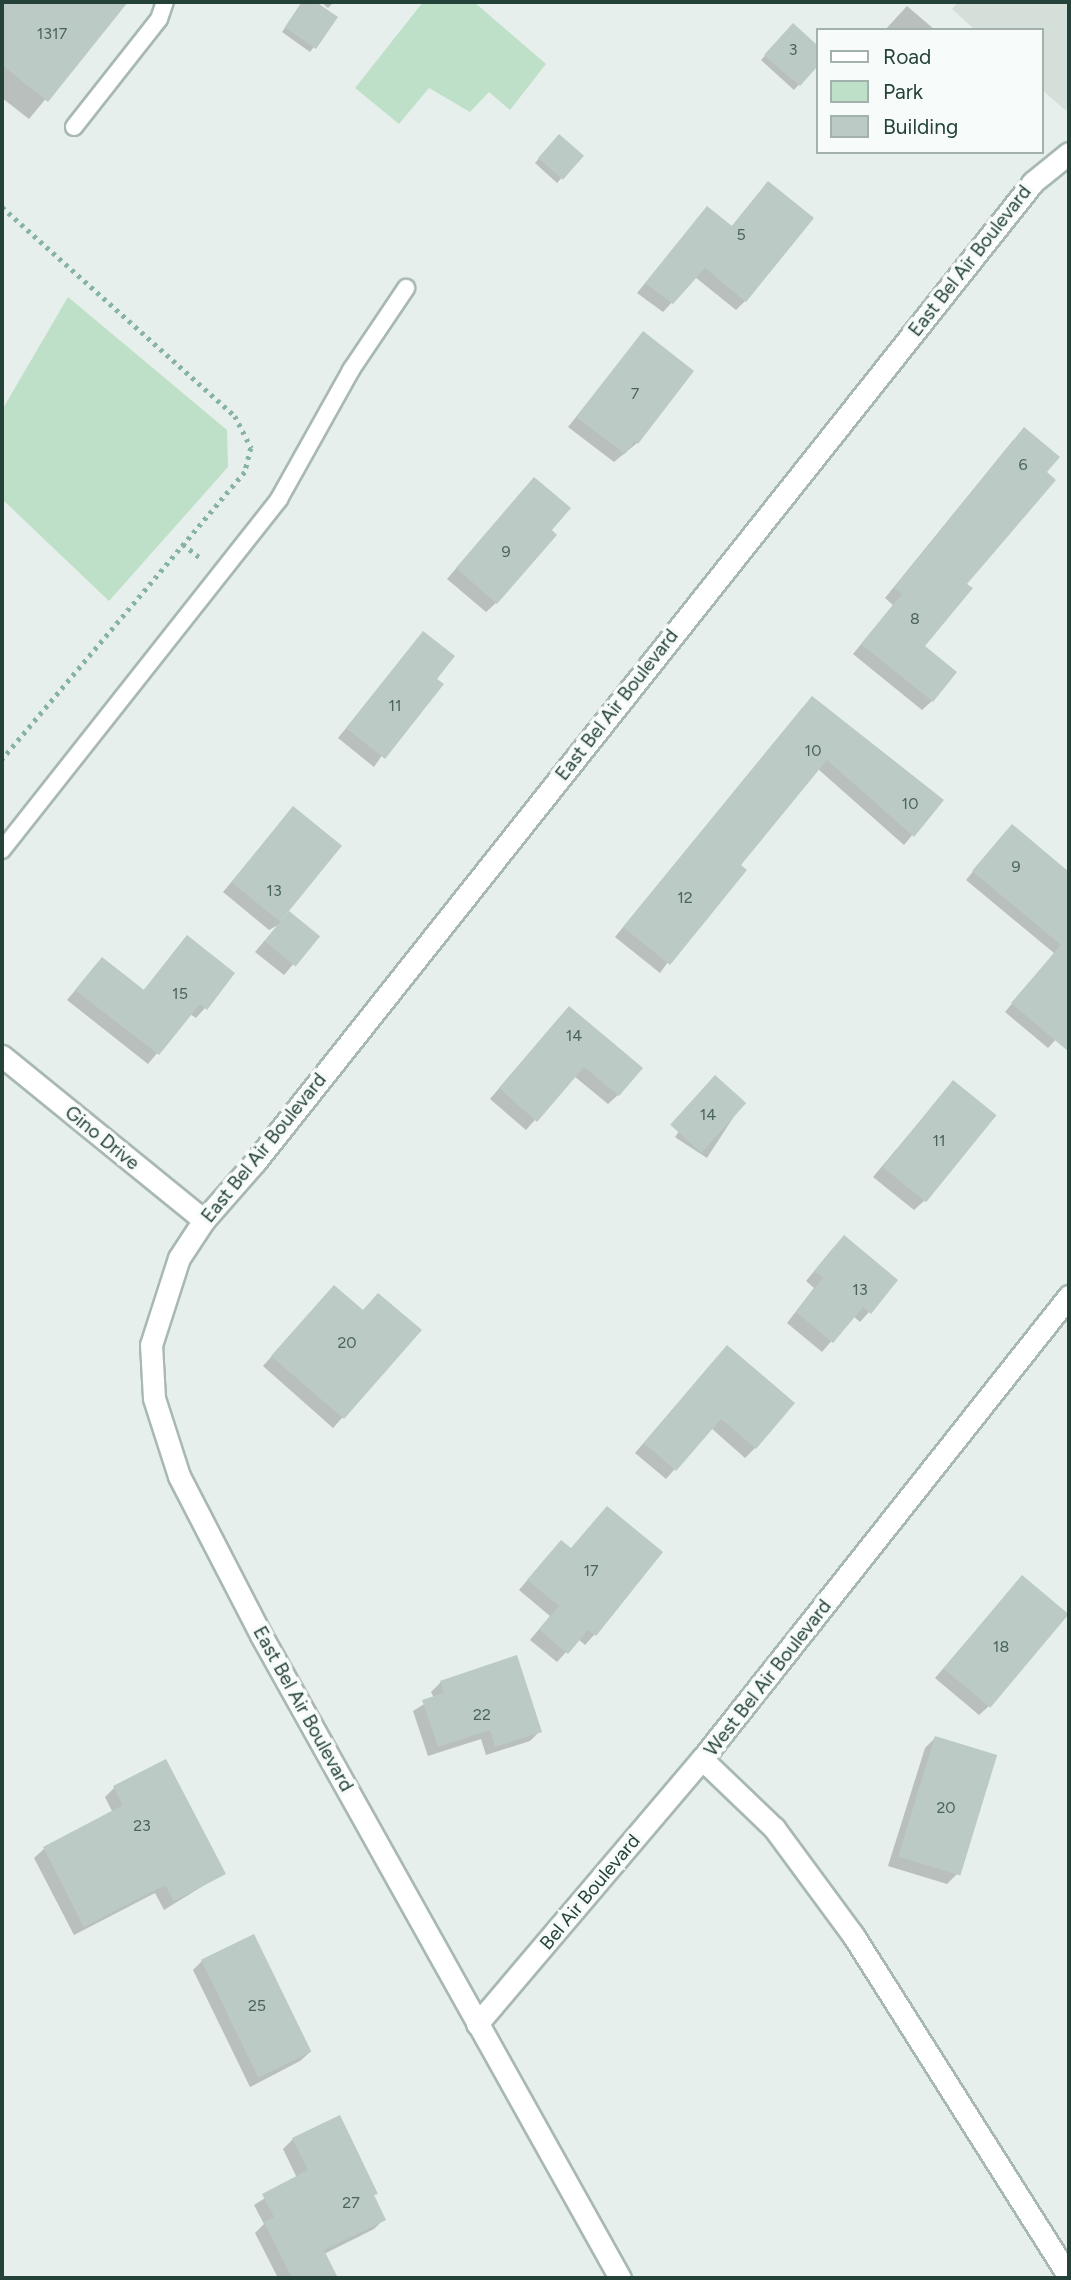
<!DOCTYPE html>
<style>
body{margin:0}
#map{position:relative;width:1071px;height:2280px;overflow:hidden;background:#e6efeb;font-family:Figtree,sans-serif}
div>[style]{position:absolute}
.built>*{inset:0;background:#d4dfda}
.green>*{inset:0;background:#bfe0c8}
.shadow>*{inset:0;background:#0003;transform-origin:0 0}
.building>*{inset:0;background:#bbcac4;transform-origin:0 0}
.path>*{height:4.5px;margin-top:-2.25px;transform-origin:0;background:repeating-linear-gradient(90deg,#86b3a5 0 3.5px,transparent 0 8.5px)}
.roads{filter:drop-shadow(2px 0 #a8b8b2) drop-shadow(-2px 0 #a8b8b2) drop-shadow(0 2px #a8b8b2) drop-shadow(0 -2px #a8b8b2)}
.service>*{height:16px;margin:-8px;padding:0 8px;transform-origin:8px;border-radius:8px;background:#fff}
.minor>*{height:21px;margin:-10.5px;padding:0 10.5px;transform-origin:10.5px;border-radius:10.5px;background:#fff}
span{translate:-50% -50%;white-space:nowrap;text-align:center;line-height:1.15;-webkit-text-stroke:7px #f7fbf9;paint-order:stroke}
.number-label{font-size:16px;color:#4a645c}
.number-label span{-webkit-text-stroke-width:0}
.street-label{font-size:19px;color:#24423a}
.frame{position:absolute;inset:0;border:4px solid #24423a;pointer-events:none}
.legend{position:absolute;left:816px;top:28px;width:228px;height:126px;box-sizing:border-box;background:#f7fbf9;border:2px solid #a3b1ad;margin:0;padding:9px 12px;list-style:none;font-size:21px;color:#24423a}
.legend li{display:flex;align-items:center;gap:14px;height:35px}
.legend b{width:35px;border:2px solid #a3b1ad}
</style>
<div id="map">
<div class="built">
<div style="clip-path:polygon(958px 2px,1069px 2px,1069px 108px,1065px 110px,1041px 89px,1041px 30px,975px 30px,952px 9px)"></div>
</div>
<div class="green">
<div style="clip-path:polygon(423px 2px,474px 2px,546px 64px,510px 110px,489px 92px,470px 112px,429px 88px,399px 124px,355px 88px)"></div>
<div style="clip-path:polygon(68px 297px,227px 430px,228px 467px,109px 601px,2px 499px,2px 410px)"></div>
</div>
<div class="shadow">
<div style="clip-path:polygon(2px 2px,126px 2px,29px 119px,2px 98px)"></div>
<div style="clip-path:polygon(302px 2px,313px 2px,336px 17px,310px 52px,282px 32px)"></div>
<div style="clip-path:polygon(321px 2px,334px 2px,328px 8px)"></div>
<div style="clip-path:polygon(907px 6px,935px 30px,885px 30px)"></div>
<div style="clip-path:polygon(793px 26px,817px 47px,817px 64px,794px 90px,761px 60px)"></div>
<div style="clip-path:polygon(554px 141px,582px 156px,557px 183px,535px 163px)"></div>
<div style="clip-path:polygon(759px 193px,745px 301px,736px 310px,695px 277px,663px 312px,637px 293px,707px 208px,731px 227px)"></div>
<div style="clip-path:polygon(643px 334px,637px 443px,614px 462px,568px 427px)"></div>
<div style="clip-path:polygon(1014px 439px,965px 584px,923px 647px,932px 701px,922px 710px,853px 654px,893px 605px,885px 598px)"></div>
<div style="clip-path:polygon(524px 489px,496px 603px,486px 612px,447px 579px)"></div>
<div style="clip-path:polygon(423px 633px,435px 679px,374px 767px,338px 738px)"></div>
<div style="clip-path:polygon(803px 707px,941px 800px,904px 845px,818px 769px,738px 865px,660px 973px,615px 937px)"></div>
<div style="clip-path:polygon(293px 808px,280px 919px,317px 936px,284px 975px,255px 952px,278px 925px,269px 930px,223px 892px)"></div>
<div style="clip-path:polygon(1004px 834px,1069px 900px,1069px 1025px,1048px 1048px,1005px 1012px,1054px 953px,966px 880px)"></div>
<div style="clip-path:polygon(178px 947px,205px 1008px,196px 1018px,190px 1014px,148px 1064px,67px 1000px,102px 959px,143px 991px)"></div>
<div style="clip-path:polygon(559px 1018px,618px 1095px,608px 1104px,574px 1076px,526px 1130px,490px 1099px)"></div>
<div style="left:711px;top:1082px;width:38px;height:66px;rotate:33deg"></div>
<div style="clip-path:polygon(953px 1082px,924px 1201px,914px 1210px,873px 1177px)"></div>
<div style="clip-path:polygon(834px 1247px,869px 1312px,860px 1322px,853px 1316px,822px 1352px,787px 1323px,814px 1288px,806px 1281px)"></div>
<div style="clip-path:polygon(325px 1297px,420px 1331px,333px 1428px,263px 1366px)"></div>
<div style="clip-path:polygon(717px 1357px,755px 1448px,745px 1458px,711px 1428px,666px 1479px,635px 1453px)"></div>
<div style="clip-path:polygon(551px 1552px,660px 1552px,594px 1635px,585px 1645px,578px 1639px,557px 1662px,530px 1640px,550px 1616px,519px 1590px)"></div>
<div style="clip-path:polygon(1013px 1587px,989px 1706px,979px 1715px,935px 1678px)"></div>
<div style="clip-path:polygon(441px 1682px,540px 1731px,530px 1741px,486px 1755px,481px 1739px,428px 1756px,413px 1711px,434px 1698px,431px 1692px)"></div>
<div style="clip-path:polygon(935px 1738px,957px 1874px,947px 1884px,888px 1866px,925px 1748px)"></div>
<div style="clip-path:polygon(115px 1787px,224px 1873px,164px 1910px,155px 1893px,74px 1935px,34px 1858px,44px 1849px,113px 1813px,105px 1797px)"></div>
<div style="clip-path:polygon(202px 1961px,310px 2052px,300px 2061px,250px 2087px,193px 1970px)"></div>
<div style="clip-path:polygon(293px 2139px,376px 2193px,373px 2197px,384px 2219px,374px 2229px,324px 2254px,333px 2272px,327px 2278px,278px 2278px,255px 2233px,264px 2224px,254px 2205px,297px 2178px,283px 2149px)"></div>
</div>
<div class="building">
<div style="clip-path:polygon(2px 2px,128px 2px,48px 102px,2px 65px)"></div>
<div style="clip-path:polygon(302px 2px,316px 2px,338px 17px,316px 49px,285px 27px)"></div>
<div style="clip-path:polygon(793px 23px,817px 45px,817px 67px,800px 86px,764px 55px)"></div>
<div style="left:559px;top:134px;width:33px;height:32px;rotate:41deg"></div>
<div style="clip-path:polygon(768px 181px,814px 218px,746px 302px,705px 268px,673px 304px,645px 283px,707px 206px,732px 226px)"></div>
<div style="clip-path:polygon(643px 331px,694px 371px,638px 444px,635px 441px,625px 454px,576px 417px)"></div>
<div style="clip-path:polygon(1024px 427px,1060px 457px,1047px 472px,1056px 480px,967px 584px,973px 588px,925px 646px,957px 672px,933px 702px,861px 644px,902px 594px,894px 588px)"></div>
<div style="clip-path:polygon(534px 477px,571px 508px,552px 530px,557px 535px,497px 604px,456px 568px)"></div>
<div style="clip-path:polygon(423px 631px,455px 656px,437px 679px,444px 684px,385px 759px,346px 728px)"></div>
<div style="clip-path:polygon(812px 696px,944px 800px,914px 837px,827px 760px,741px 865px,747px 870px,670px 965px,623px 927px)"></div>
<div style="left:293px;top:806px;width:63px;height:98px;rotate:39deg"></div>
<div style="clip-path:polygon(1012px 824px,1069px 872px,1069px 1052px,1011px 1003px,1061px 945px,972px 871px)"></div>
<div style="left:289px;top:911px;width:40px;height:39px;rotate:39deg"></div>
<div style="clip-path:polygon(187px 935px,235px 973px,207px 1010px,200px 1004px,159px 1055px,75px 990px,102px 957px,144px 990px)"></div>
<div style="clip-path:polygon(569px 1006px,643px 1068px,619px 1096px,584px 1067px,537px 1122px,499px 1088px)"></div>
<div style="left:715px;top:1075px;width:42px;height:67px;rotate:42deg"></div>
<div style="left:953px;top:1080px;width:56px;height:112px;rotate:39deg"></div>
<div style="clip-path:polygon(844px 1235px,898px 1280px,871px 1314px,863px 1307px,833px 1343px,796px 1312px,823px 1278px,814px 1271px)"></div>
<div style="clip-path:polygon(334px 1285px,363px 1310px,378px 1293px,422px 1330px,344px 1419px,271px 1356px)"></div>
<div style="clip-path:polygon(727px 1345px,795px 1403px,756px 1449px,721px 1419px,676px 1471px,644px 1443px)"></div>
<div style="clip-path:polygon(607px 1506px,663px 1552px,596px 1636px,588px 1630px,568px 1654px,539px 1629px,559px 1606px,527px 1580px,561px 1540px,571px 1548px)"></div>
<div style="left:1022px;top:1575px;width:61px;height:122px;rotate:40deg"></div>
<div style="clip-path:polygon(517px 1655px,542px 1732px,495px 1747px,490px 1730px,438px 1747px,422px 1700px,444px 1693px,440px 1681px)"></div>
<div style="left:935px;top:1736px;width:65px;height:126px;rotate:17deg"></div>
<div style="clip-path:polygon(166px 1759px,226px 1874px,174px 1901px,165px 1885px,84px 1927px,43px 1847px,123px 1805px,113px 1786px)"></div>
<div style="left:254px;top:1934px;width:131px;height:59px;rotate:64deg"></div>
<div style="clip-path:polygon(340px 2115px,378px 2194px,374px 2195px,386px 2220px,324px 2250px,338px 2278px,292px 2278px,264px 2222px,274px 2217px,262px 2194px,308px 2170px,292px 2138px)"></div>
</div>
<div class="path">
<div style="left:2px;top:207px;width:313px;rotate:41.9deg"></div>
<div style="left:235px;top:416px;width:36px;rotate:63deg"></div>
<div style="left:251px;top:448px;width:25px;rotate:104deg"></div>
<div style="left:245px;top:472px;width:377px;rotate:130.2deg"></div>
<div style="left:183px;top:544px;width:21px;rotate:39deg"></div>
</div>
<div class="roads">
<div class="service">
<div style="left:74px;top:127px;width:137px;rotate:-51.8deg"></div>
<div style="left:159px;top:19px;width:18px;rotate:-71deg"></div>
<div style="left:2px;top:850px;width:447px;rotate:-51.7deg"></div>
<div style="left:279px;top:499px;width:148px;rotate:-60.8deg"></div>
<div style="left:351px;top:370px;width:99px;rotate:-56.1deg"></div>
</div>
<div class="minor">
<div style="left:2px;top:1056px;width:260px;rotate:39.1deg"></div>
<div style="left:702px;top:1759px;width:100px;rotate:43.8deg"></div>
<div style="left:774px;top:1828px;width:133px;rotate:53.6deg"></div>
<div style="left:853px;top:1935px;width:404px;rotate:57.7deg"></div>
<div style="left:477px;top:2024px;width:348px;rotate:-49.7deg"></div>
<div style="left:702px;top:1759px;width:591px;rotate:-51.6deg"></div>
<div style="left:620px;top:2278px;width:736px;rotate:-119.18deg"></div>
<div style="left:261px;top:1635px;width:179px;rotate:-117.3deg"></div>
<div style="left:179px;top:1476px;width:82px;rotate:-107.8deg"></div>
<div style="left:154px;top:1398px;width:53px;rotate:-93.2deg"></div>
<div style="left:151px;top:1345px;width:91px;rotate:-72.2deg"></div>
<div style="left:179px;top:1258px;width:45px;rotate:-56.7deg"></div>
<div style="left:204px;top:1220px;width:77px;rotate:-48.7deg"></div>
<div style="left:255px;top:1162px;width:1251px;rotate:-51.55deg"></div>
<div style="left:1033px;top:182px;width:46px;rotate:-38.9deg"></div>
</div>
</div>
<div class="number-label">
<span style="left:52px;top:34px">1317</span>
<span style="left:793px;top:50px">3</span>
<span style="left:741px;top:235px">5</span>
<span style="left:635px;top:394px">7</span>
<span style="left:1023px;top:465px">6</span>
<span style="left:506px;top:552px">9</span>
<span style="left:915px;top:619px">8</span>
<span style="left:395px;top:706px">11</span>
<span style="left:813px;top:751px">10</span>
<span style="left:910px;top:804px">10</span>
<span style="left:1016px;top:867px">9</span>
<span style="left:274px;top:891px">13</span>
<span style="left:685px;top:898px">12</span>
<span style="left:180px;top:994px">15</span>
<span style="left:574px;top:1036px">14</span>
<span style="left:708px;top:1115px">14</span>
<span style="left:939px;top:1141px">11</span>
<span style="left:860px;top:1290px">13</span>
<span style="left:347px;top:1343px">20</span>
<span style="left:591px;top:1571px">17</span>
<span style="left:1001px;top:1647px">18</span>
<span style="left:482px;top:1715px">22</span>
<span style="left:946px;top:1808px">20</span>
<span style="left:142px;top:1826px">23</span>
<span style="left:257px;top:2006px">25</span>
<span style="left:351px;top:2203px">27</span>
</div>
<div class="street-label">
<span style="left:970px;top:261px;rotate:-52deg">East Bel Air Boulevard</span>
<span style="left:617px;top:705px;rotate:-52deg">East Bel Air Boulevard</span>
<span style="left:102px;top:1138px;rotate:39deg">Gino Drive</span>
<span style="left:264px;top:1148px;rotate:-51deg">East Bel Air Boulevard</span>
<span style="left:768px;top:1678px;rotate:-52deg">West Bel Air Boulevard</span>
<span style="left:303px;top:1709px;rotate:61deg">East Bel Air Boulevard</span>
<span style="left:590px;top:1892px;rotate:-50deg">Bel Air Boulevard</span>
</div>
<div class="frame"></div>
<ul class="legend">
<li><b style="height:9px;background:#fff"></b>Road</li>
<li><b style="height:19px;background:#bfe0c8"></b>Park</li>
<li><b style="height:19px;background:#bbcac4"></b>Building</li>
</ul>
</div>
